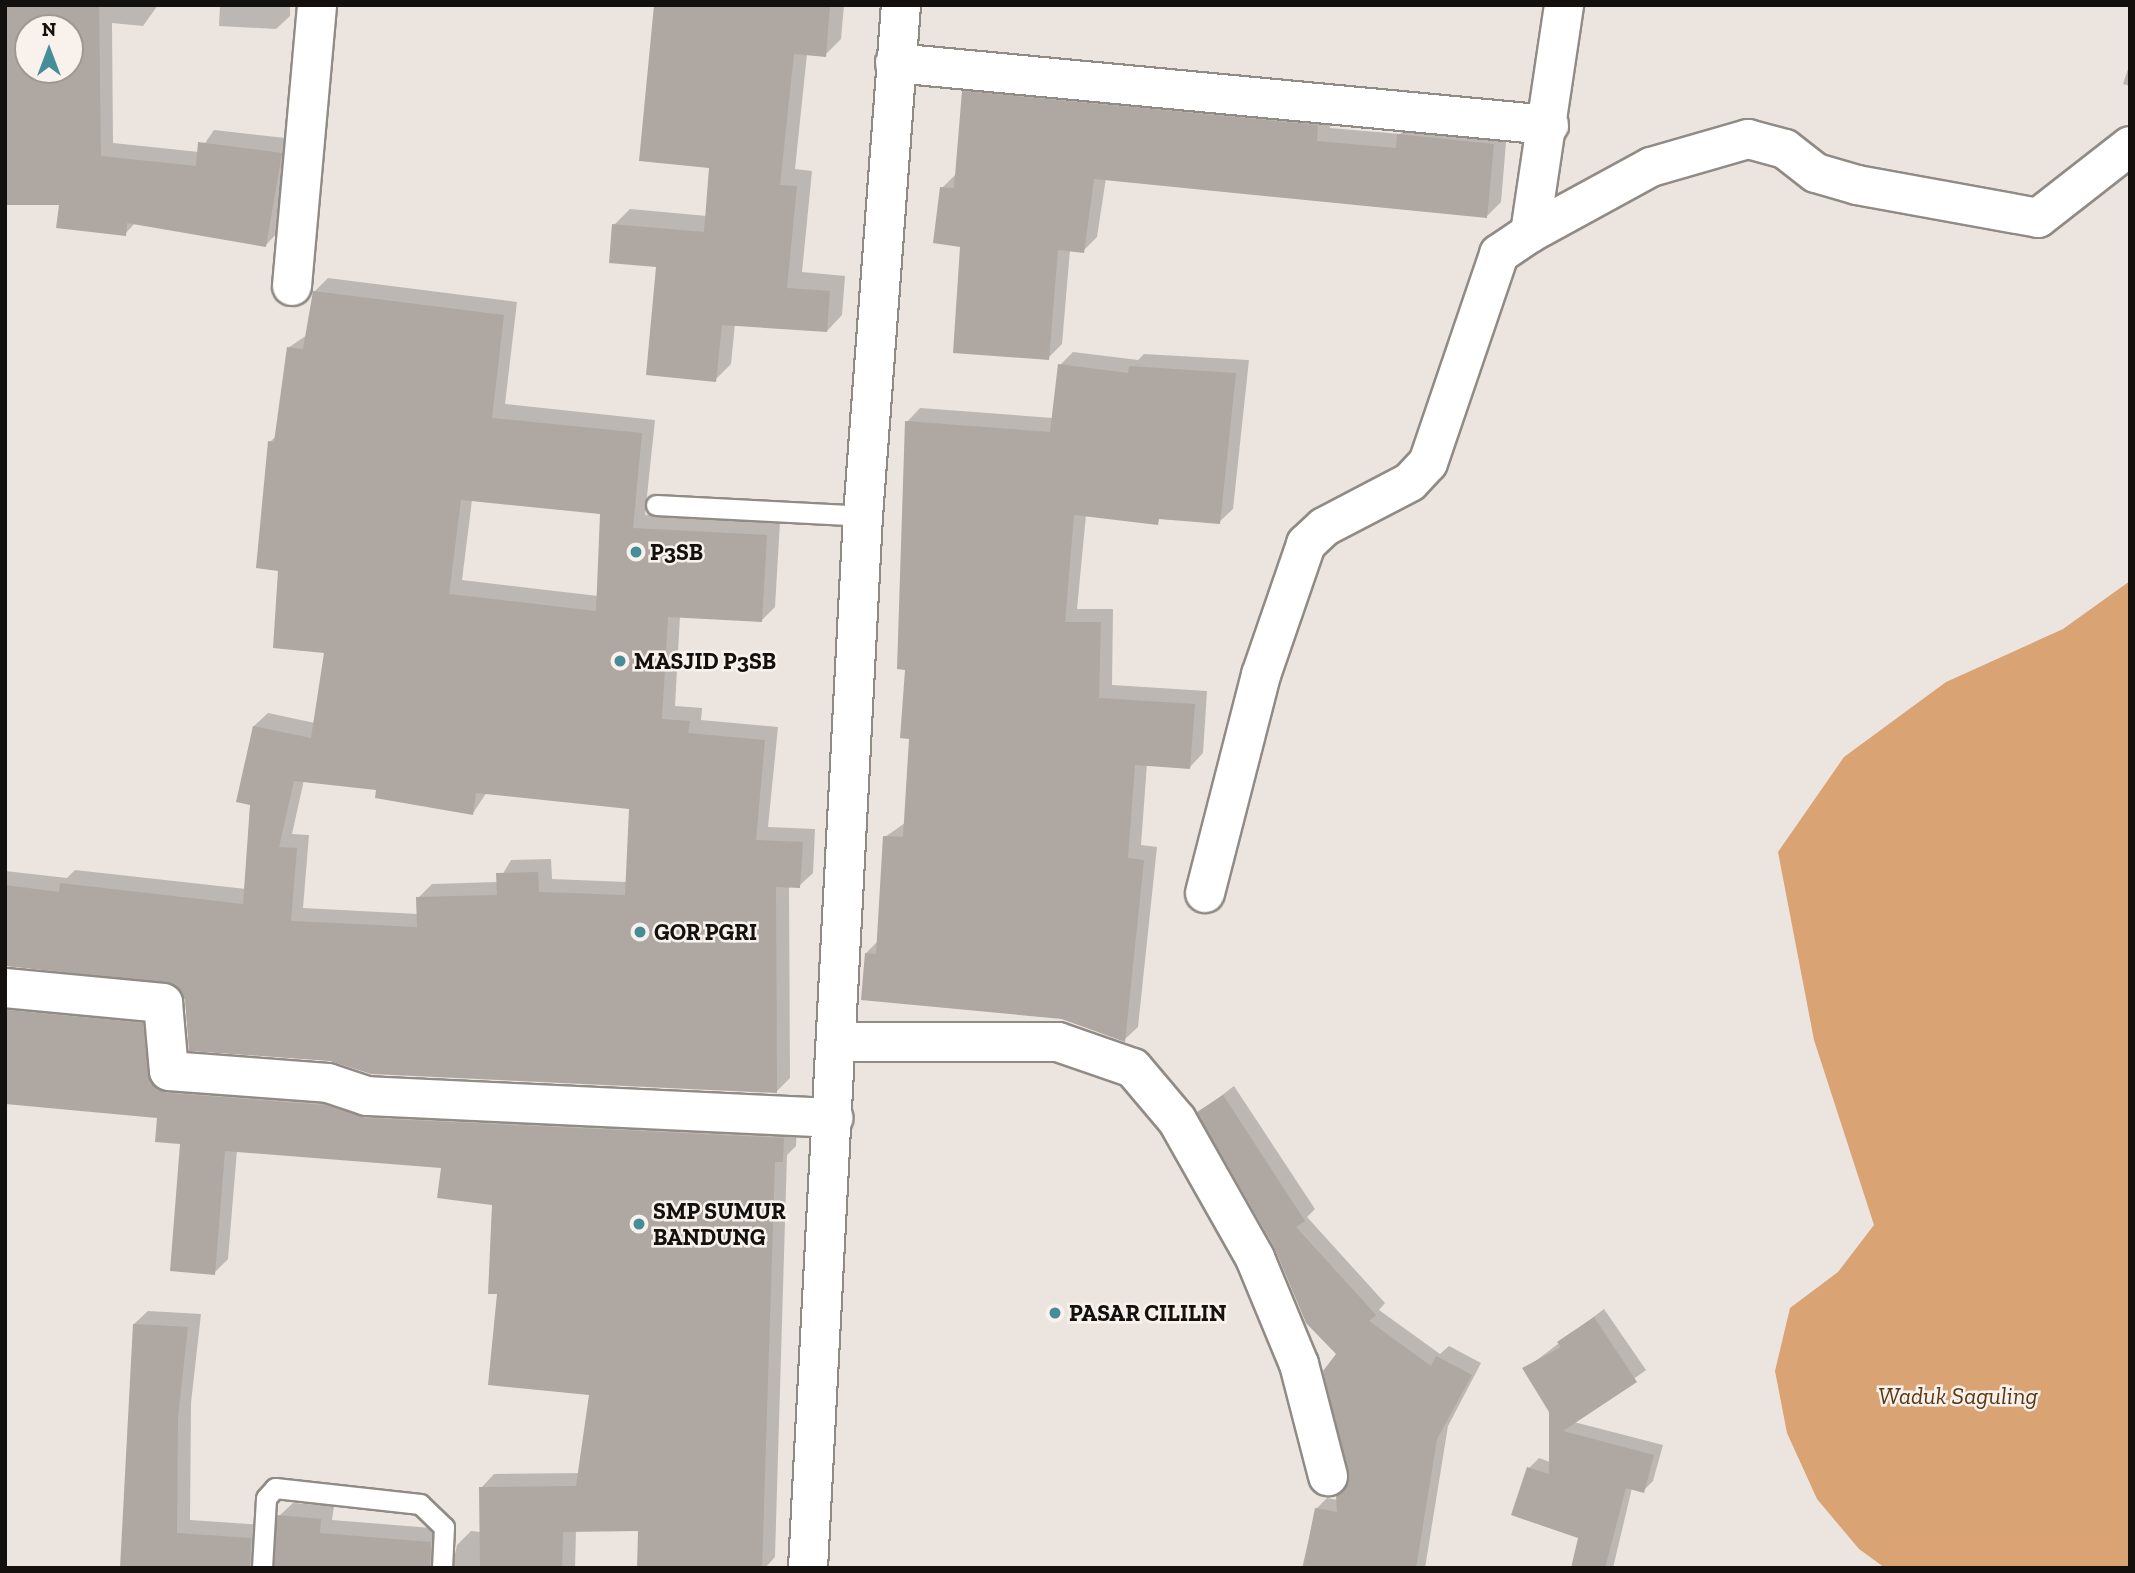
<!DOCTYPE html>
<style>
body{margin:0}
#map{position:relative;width:2135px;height:1573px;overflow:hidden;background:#ece5df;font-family:"Zilla Slab",serif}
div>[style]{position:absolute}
.water>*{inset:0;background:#d9a374}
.shadow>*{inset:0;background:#0003}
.building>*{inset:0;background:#aea7a2}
.roads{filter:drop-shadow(2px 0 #918b85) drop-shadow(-2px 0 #918b85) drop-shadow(0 2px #918b85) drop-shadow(0 -2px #918b85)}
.lane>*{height:19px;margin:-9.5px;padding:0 9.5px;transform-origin:9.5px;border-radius:9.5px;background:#fff}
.street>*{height:38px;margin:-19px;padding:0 19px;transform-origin:19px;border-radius:19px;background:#fff}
.dots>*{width:19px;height:19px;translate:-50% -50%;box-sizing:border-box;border:4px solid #f9f2ec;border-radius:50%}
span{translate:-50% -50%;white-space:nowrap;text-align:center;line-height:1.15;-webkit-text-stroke:5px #f9f2ec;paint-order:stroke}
.poi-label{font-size:23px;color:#13100e;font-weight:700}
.left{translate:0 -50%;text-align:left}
.water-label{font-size:24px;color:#5c3714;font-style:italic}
.frame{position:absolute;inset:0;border:7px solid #13100e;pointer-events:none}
.north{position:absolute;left:14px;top:14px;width:70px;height:70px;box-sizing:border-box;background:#f9f2ec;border:2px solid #9d9893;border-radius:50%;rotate:0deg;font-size:19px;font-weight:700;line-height:28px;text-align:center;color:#13100e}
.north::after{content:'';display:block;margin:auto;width:24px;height:32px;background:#478c99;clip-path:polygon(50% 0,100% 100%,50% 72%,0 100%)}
</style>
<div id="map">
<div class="water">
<div style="clip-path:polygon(2130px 581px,2130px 1568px,1885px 1568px,1859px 1549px,1817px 1499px,1787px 1433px,1775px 1371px,1790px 1308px,1838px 1272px,1874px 1225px,1814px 1040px,1778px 852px,1844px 757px,1946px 682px,2063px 629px)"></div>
</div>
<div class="shadow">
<div style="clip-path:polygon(evenodd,5px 5px,158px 5px,143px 26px,112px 23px,113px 143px,199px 152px,214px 130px,294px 139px,279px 231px,266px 245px,136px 222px,125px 234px,61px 203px,5px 5px,28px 28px,70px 28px,70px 70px,28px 70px,28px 28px)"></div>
<div style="clip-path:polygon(220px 5px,290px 5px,290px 16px,276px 29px,219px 26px)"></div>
<div style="clip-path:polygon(655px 5px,844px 5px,841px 39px,825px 55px,807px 54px,795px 169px,812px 171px,802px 272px,845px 276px,842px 315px,827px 331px,735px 324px,731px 364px,715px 380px,658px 265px,614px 225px,630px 209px,707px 216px,711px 167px)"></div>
<div style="clip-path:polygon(2130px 63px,2130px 86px,2123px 84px)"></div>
<div style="clip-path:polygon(978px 78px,1332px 112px,1330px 128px,1400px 134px,1413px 121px,1507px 131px,1501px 202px,1487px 216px,1106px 178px,1097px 237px,1083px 251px,1070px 250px,1062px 344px,1048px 358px,962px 245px,942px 188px,957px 173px,964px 92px)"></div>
<div style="clip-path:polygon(evenodd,328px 278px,517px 302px,505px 404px,655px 420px,645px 515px,780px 522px,775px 607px,761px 621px,680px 616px,675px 706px,702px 708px,701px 720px,778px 727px,768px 827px,815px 829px,813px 873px,799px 886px,789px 886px,790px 1078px,776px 1092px,191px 1049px,184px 991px,166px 980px,5px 965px,5px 871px,67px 878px,75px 870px,246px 889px,254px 726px,268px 713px,315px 723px,326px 651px,280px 569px,270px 442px,276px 436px,288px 348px,307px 335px,314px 292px,328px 278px,472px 500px,602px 512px,598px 596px,462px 580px,472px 500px,328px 278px,304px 780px,378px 788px,473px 813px,487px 792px,630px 808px,627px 882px,552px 879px,551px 859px,511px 860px,498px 882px,432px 884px,418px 898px,418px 914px,303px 908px,309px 835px,292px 834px,304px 780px)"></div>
<div style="clip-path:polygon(1073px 352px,1138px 360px,1144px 354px,1249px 360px,1233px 509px,1219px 522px,1086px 515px,1077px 609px,1113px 609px,1112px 685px,1207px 691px,1203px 753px,1190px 767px,1147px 764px,1141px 845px,1157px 847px,1138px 1027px,1124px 1040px,866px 953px,878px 941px,885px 837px,905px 823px,911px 737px,907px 422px,920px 408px,1053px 418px,1060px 365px)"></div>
<div style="clip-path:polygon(5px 988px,156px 1010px,163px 1068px,797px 1125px,796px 1146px,787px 1155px,775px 1557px,765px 1568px,639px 1568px,639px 1529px,576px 1530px,575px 1568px,121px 1568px,134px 1324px,148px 1311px,201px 1314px,191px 1403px,190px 1520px,264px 1525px,270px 1566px,275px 1564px,279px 1516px,293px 1503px,334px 1506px,332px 1520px,444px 1529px,444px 1559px,453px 1563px,457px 1545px,471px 1531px,481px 1532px,481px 1488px,494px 1474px,583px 1473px,591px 1394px,499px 1293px,494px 1203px,443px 1166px,237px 1150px,228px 1259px,214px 1273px,182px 1142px,159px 1116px,5px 1103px)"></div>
<div style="clip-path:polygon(1234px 1086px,1315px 1209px,1307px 1217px,1385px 1303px,1379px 1310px,1440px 1354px,1449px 1346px,1481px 1363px,1448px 1426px,1425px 1568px,1302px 1568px,1316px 1509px,1327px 1498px,1338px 1500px,1351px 1483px,1338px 1354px,1200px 1112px)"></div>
<div style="clip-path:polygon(1604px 1309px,1646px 1370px,1574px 1422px,1663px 1445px,1653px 1481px,1643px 1491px,1632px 1488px,1613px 1568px,1573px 1568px,1580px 1537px,1529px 1468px,1539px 1458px,1550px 1462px,1550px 1411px,1525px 1369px)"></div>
</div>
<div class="building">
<div style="clip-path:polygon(evenodd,5px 5px,99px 5px,101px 156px,196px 166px,198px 142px,282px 153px,266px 247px,127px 223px,126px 236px,56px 228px,59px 205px,5px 205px,5px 5px,28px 28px,70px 28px,70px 70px,28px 70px,28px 28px)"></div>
<div style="clip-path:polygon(654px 5px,830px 5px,826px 57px,794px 54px,780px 185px,797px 186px,787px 288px,830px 291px,827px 332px,722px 325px,716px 382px,646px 375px,656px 267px,609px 263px,612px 224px,704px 232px,709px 168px,639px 161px)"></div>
<div style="clip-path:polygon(962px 91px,1318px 125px,1317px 141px,1396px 148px,1397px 134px,1494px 144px,1487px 218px,1094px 179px,1084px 253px,1058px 250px,1049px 360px,953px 353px,960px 247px,933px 243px,940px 187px,954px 188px)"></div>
<div style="clip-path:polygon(evenodd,313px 291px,504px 315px,492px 418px,642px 433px,633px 528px,767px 535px,762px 622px,668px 617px,662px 719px,690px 721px,688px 733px,765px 740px,756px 840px,803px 842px,800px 888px,776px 887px,777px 1093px,371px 1074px,330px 1061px,189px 1051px,185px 1000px,174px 984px,5px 966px,5px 885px,59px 892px,60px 883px,243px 904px,250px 805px,236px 802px,253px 726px,311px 738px,324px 653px,273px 648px,278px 571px,256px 568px,268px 441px,274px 442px,287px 347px,303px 349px,313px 291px,461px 500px,600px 514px,596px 611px,449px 594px,461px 500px,313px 291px,294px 781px,376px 790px,375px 798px,473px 815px,476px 793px,629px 809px,625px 895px,539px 892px,538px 872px,496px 873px,497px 895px,416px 897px,417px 927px,291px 921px,297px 848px,279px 847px,294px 781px)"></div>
<div style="clip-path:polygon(1058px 364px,1128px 373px,1129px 366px,1236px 373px,1220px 524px,1159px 519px,1158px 525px,1074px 515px,1065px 622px,1101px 622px,1099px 698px,1195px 704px,1190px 769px,1135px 765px,1128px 858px,1144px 860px,1125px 1042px,1062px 1019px,861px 1000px,865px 953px,876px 954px,883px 836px,903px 837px,909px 739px,900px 738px,905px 670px,897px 669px,905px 421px,1050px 432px)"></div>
<div style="clip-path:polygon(5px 1010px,143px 1023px,150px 1082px,167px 1093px,324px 1105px,366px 1118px,784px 1138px,783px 1162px,775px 1162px,762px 1568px,637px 1568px,638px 1531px,563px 1532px,562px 1568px,480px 1568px,479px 1487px,576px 1486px,589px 1395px,488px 1385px,497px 1294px,488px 1294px,492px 1205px,437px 1198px,441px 1168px,225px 1151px,215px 1275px,170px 1271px,180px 1144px,155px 1142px,157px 1118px,5px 1104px)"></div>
<div style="clip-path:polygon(1223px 1095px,1305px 1221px,1296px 1227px,1376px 1315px,1369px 1321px,1431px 1366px,1436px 1356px,1472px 1375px,1437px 1439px,1416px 1568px,1303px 1568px,1315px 1508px,1337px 1512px,1336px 1496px,1349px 1481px,1323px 1371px,1336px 1354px,1306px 1323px,1274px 1247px,1197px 1112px)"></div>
<div style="clip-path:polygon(1594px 1317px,1637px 1382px,1563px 1431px,1654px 1455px,1644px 1493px,1626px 1488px,1605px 1568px,1571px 1568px,1578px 1538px,1511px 1515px,1527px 1467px,1549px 1474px,1549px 1412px,1522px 1368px,1561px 1347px,1557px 1342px)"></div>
<div style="clip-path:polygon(133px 1324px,188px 1327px,178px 1417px,177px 1533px,251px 1538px,250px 1568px,120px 1568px)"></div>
<div style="clip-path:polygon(277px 1515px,321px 1519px,320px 1533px,431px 1542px,430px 1568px,274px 1568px)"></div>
</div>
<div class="roads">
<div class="lane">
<div style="left:656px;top:505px;width:207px;rotate:3deg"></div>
<div style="left:262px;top:1568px;width:70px;rotate:-86.7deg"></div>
<div style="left:266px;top:1498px;width:13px;rotate:-48deg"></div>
<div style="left:275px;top:1488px;width:146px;rotate:6.3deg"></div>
<div style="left:420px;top:1504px;width:33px;rotate:44deg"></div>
<div style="left:444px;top:1527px;width:41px;rotate:92.8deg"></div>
</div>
<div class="street">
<div style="left:895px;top:63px;width:657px;rotate:5.42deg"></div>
<div style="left:1530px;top:233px;width:138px;rotate:-28.6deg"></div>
<div style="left:1651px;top:167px;width:101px;rotate:-16.1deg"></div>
<div style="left:1748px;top:139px;width:38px;rotate:15deg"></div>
<div style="left:1785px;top:149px;width:39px;rotate:38deg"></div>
<div style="left:1816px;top:173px;width:43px;rotate:16.3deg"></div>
<div style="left:1857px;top:185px;width:184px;rotate:10.3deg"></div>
<div style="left:2038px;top:218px;width:117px;rotate:-38deg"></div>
<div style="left:292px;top:286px;width:282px;rotate:-84.9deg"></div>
<div style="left:1205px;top:893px;width:225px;rotate:-75.6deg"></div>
<div style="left:1261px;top:675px;width:139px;rotate:-71deg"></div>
<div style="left:1306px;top:544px;width:25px;rotate:-43deg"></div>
<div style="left:1324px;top:527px;width:97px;rotate:-27.6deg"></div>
<div style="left:1410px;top:482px;width:26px;rotate:-47deg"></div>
<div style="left:1428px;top:463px;width:221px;rotate:-71.2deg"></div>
<div style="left:1499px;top:254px;width:37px;rotate:-34deg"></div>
<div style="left:1530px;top:233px;width:231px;rotate:-81.5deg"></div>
<div style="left:5px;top:988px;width:159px;rotate:5.4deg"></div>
<div style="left:163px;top:1003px;width:68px;rotate:85deg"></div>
<div style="left:169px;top:1071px;width:159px;rotate:4.3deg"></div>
<div style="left:328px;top:1083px;width:41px;rotate:18.4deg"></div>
<div style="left:367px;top:1096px;width:467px;rotate:2.7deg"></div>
<div style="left:838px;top:1042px;width:220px"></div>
<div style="left:1058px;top:1042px;width:79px;rotate:19.1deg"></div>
<div style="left:1133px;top:1068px;width:68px;rotate:49.8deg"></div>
<div style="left:1177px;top:1120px;width:159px;rotate:60.5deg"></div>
<div style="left:1255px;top:1258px;width:115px;rotate:67.5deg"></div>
<div style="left:1299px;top:1364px;width:116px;rotate:75.5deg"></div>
<div style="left:808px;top:1568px;width:1053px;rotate:-87.01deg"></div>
<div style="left:863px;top:516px;width:512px;rotate:-85.75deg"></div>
</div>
</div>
<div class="dots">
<div style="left:636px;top:552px;background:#478c99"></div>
<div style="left:620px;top:661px;background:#478c99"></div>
<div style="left:640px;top:932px;background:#478c99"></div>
<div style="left:639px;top:1224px;background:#478c99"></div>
<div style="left:1055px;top:1313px;background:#478c99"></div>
</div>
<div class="poi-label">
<span class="left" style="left:650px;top:552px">P3SB</span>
<span class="left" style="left:634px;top:661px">MASJID P3SB</span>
<span class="left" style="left:654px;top:932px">GOR PGRI</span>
<span class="left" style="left:653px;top:1224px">SMP SUMUR<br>BANDUNG</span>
<span class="left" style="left:1069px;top:1313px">PASAR CILILIN</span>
</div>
<div class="water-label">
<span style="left:1958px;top:1396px">Waduk Saguling</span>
</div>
<div class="frame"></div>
<div class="north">N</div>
</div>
